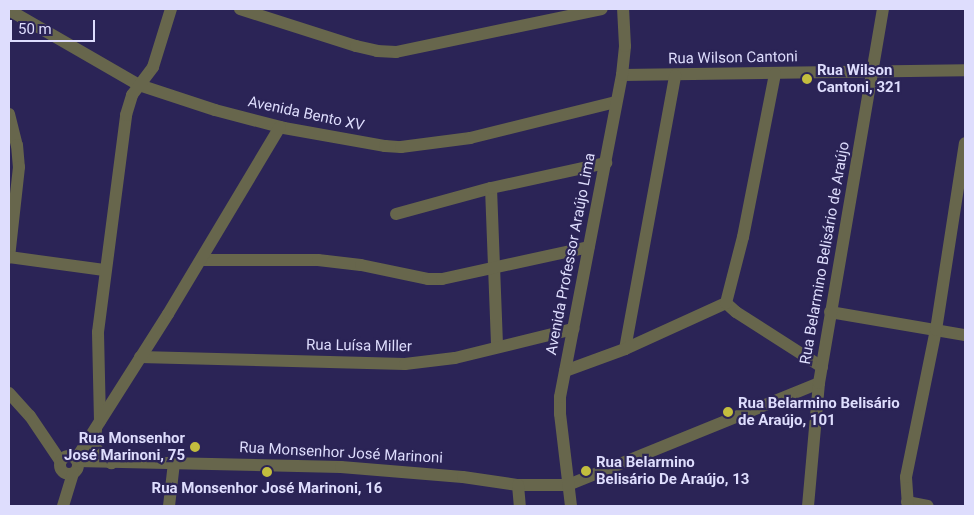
<!DOCTYPE html>
<meta charset="utf-8">
<style>
body{margin:0}
#map{position:relative;width:974px;height:515px;overflow:hidden;background:#2b2456;font-family:Roboto,sans-serif}
div>[style]{position:absolute}
.minor>*{height:12px;margin:-6px;padding:0 6px;transform-origin:6px;border-radius:6px;background:#67664c}
.minor>.ring{margin:-6px;padding:0;box-sizing:content-box;background:none;border:12px solid #67664c;border-radius:50%}
.dots>*{width:14px;height:14px;translate:-50% -50%;box-sizing:border-box;border:2px solid #2b2456;border-radius:50%}
span{translate:-50% -50%;white-space:nowrap;text-align:center;line-height:1.15;-webkit-text-stroke:4.5px #2b2456;paint-order:stroke}
.street-label{font-size:15px;color:#deddfd}
.poi-label{font-size:15px;color:#deddfd;font-weight:700}
.left{translate:0 -50%;text-align:left}
.right{translate:-100% -50%;text-align:right}
.frame{position:absolute;inset:0;border:10px solid #deddfd;pointer-events:none}
.scale{position:absolute;left:10px;top:20px;width:85px;height:22px;box-sizing:border-box;border:2px solid #deddfd;border-top:0;padding-left:6px;font-size:15px;line-height:18px;white-space:nowrap;color:#deddfd;-webkit-text-stroke:4px #2b2456;paint-order:stroke}
</style>
<div id="map">
<div class="minor">
<div style="left:240px;top:9px;width:122px;rotate:17.7deg"></div>
<div style="left:356px;top:46px;width:22px;rotate:13deg"></div>
<div style="left:377px;top:51px;width:19px;rotate:3deg"></div>
<div style="left:396px;top:52px;width:210px;rotate:-11.8deg"></div>
<div style="left:9px;top:10px;width:150px;rotate:30deg"></div>
<div style="left:139px;top:85px;width:80px;rotate:18.2deg"></div>
<div style="left:215px;top:110px;width:71px;rotate:14.6deg"></div>
<div style="left:284px;top:128px;width:103px;rotate:10.1deg"></div>
<div style="left:385px;top:146px;width:16px;rotate:4deg"></div>
<div style="left:401px;top:147px;width:70px;rotate:-7.4deg"></div>
<div style="left:470px;top:138px;width:150px;rotate:-13.9deg"></div>
<div style="left:622px;top:75px;width:343px;rotate:-0.8deg"></div>
<div style="left:9px;top:114px;width:32px;rotate:76deg"></div>
<div style="left:17px;top:145px;width:22px;rotate:85deg"></div>
<div style="left:19px;top:167px;width:91px;rotate:96.3deg"></div>
<div style="left:9px;top:257px;width:96px;rotate:7.8deg"></div>
<div style="left:491px;top:188px;width:159px;rotate:87.8deg"></div>
<div style="left:396px;top:214px;width:98px;rotate:-15.3deg"></div>
<div style="left:491px;top:188px;width:118px;rotate:-12.3deg"></div>
<div style="left:201px;top:260px;width:117px"></div>
<div style="left:318px;top:260px;width:43px;rotate:6.6deg"></div>
<div style="left:361px;top:265px;width:68px;rotate:11.8deg"></div>
<div style="left:428px;top:279px;width:14px"></div>
<div style="left:442px;top:279px;width:150px;rotate:-12.3deg"></div>
<div style="left:726px;top:303px;width:13px;rotate:42deg"></div>
<div style="left:736px;top:312px;width:102px;rotate:32.6deg"></div>
<div style="left:830px;top:312px;width:137px;rotate:9.7deg"></div>
<div style="left:625px;top:349px;width:278px;rotate:-79.6deg"></div>
<div style="left:140px;top:357px;width:265px;rotate:1.5deg"></div>
<div style="left:405px;top:364px;width:50px;rotate:-6.8deg"></div>
<div style="left:455px;top:358px;width:122px;rotate:-13.8deg"></div>
<div style="left:565px;top:371px;width:64px;rotate:-20.1deg"></div>
<div style="left:625px;top:349px;width:111px;rotate:-24.5deg"></div>
<div style="left:726px;top:303px;width:68px;rotate:-75.6deg"></div>
<div style="left:743px;top:237px;width:166px;rotate:-78.9deg"></div>
<div style="left:9px;top:393px;width:31px;rotate:48deg"></div>
<div style="left:30px;top:416px;width:55px;rotate:56deg"></div>
<div style="left:100px;top:421px;width:89px;rotate:-91.3deg"></div>
<div style="left:98px;top:332px;width:219px;rotate:-82.6deg"></div>
<div style="left:126px;top:115px;width:21px;rotate:-73deg"></div>
<div style="left:132px;top:95px;width:35px;rotate:-53deg"></div>
<div style="left:153px;top:67px;width:61px;rotate:-72.8deg"></div>
<div style="left:96px;top:430px;width:11px;rotate:100deg"></div>
<div style="left:94px;top:441px;width:8px;rotate:76deg"></div>
<div style="left:96px;top:449px;width:21px;rotate:43deg"></div>
<div class="ring" style="left:60px;top:456px;width:6px;height:6px"></div>
<div style="left:76px;top:459px;width:172px;rotate:-57.6deg"></div>
<div style="left:168px;top:314px;width:218px;rotate:-59.1deg"></div>
<div style="left:77px;top:461px;width:264px;rotate:1.3deg"></div>
<div style="left:341px;top:467px;width:122px;rotate:4.7deg"></div>
<div style="left:463px;top:477px;width:56px;rotate:8.3deg"></div>
<div style="left:518px;top:485px;width:50px"></div>
<div style="left:568px;top:485px;width:271px;rotate:-22.1deg"></div>
<div style="left:518px;top:485px;width:21px;rotate:85deg"></div>
<div style="left:907px;top:502px;width:21px;rotate:11deg"></div>
<div style="left:63px;top:506px;width:34px;rotate:-73deg"></div>
<div style="left:169px;top:506px;width:43px;rotate:-83.4deg"></div>
<div style="left:571px;top:506px;width:93px;rotate:-96.8deg"></div>
<div style="left:560px;top:414px;width:17px;rotate:-90deg"></div>
<div style="left:560px;top:397px;width:328px;rotate:-79.1deg"></div>
<div style="left:622px;top:75px;width:29px;rotate:-84deg"></div>
<div style="left:625px;top:46px;width:37px;rotate:-93deg"></div>
<div style="left:808px;top:506px;width:123px;rotate:-84.9deg"></div>
<div style="left:819px;top:383px;width:379px;rotate:-80.3deg"></div>
<div style="left:908px;top:506px;width:29px;rotate:-94deg"></div>
<div style="left:906px;top:477px;width:150px;rotate:-78.5deg"></div>
<div style="left:936px;top:330px;width:189px;rotate:-81.2deg"></div>
</div>
<div class="dots">
<div style="left:807px;top:79px;background:#c3bd3e"></div>
<div style="left:728px;top:412px;background:#c3bd3e"></div>
<div style="left:195px;top:447px;background:#c3bd3e"></div>
<div style="left:586px;top:471px;background:#c3bd3e"></div>
<div style="left:267px;top:472px;background:#c3bd3e"></div>
</div>
<div class="street-label">
<span style="left:733px;top:58px;rotate:-1deg">Rua Wilson Cantoni</span>
<span style="left:306px;top:114px;rotate:12deg">Avenida Bento XV</span>
<span style="left:825px;top:253px;rotate:-80deg">Rua Belarmino Belisário de Araújo</span>
<span style="left:571px;top:254px;rotate:-79deg">Avenida Professor Araújo Lima</span>
<span style="left:359px;top:346px;rotate:1deg">Rua Luísa Miller</span>
<span style="left:341px;top:453px;rotate:3deg">Rua Monsenhor José Marinoni</span>
</div>
<div class="poi-label">
<span class="left" style="left:817px;top:79px">Rua Wilson<br>Cantoni, 321</span>
<span class="left" style="left:738px;top:412px">Rua Belarmino Belisário<br>de Araújo, 101</span>
<span class="right" style="left:185px;top:447px">Rua Monsenhor<br>José Marinoni, 75</span>
<span class="left" style="left:596px;top:471px">Rua Belarmino<br>Belisário De Araújo, 13</span>
<span style="left:267px;top:489px">Rua Monsenhor José Marinoni, 16</span>
</div>
<div class="frame"></div>
<div class="scale">50 m</div>
</div>
